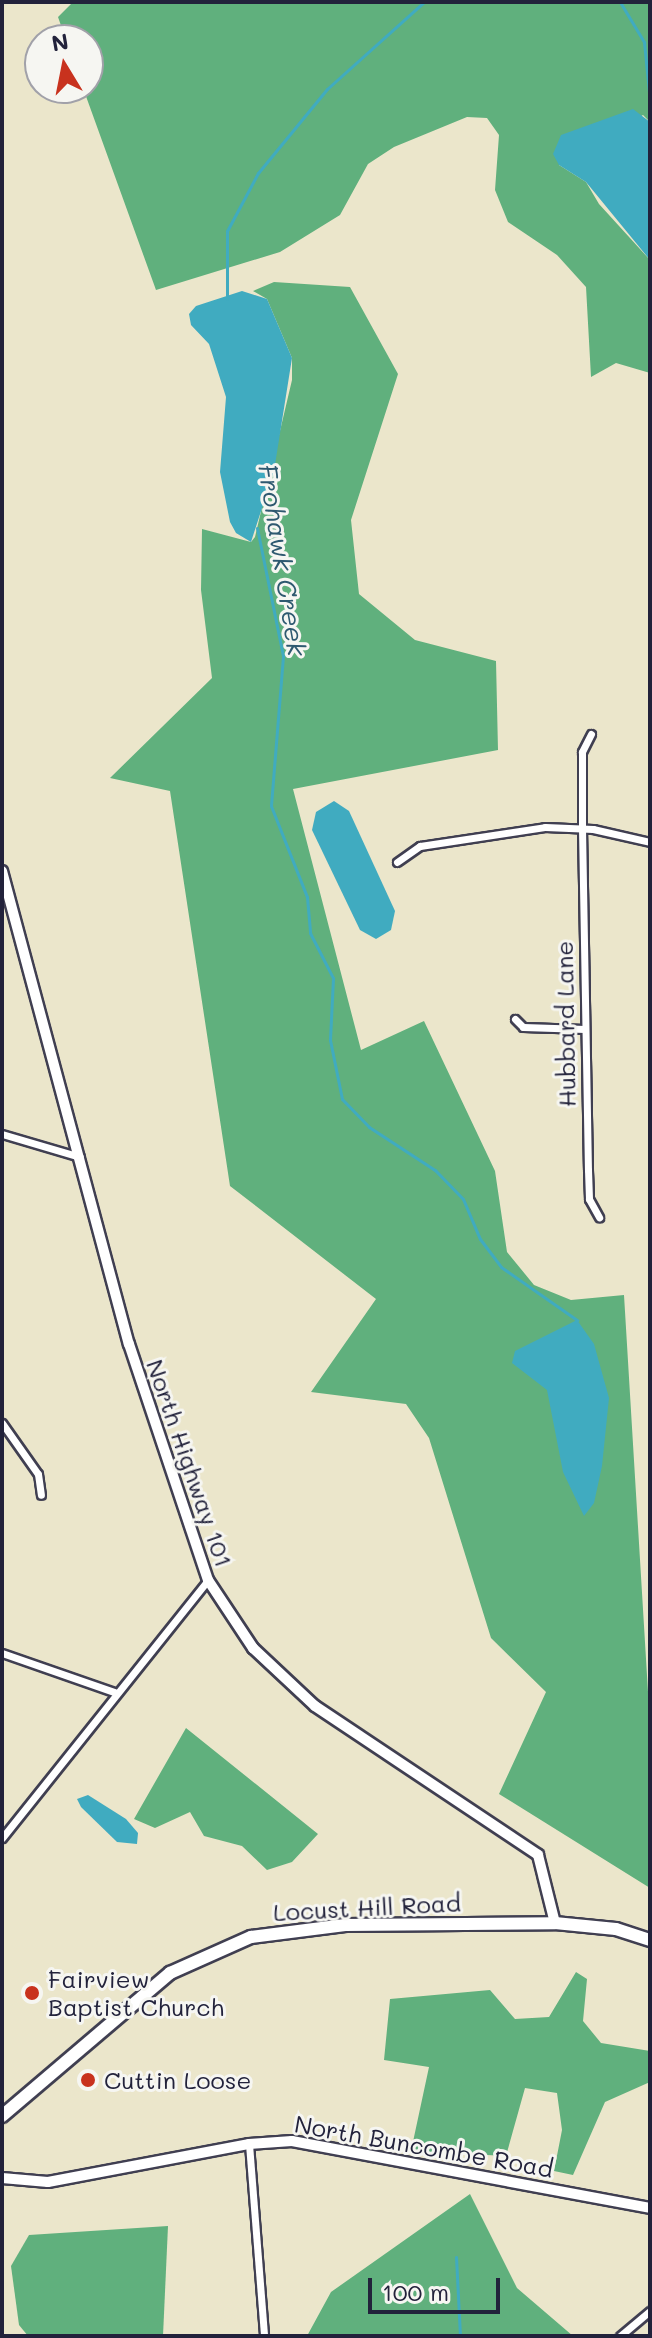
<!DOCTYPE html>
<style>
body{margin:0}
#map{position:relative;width:652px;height:2338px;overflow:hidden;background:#ebe6cb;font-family:Mali,sans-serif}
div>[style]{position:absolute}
.forest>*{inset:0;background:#60b07d}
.water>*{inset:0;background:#40abc0}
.stream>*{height:3px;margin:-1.5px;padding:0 1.5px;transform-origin:1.5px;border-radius:1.5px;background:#40abc0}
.roads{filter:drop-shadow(2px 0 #403f51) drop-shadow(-2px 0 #403f51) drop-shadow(0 2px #403f51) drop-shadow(0 -2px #403f51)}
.street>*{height:7px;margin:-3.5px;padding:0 3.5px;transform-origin:3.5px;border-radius:3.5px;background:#fff}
.secondary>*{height:10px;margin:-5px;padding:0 5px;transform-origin:5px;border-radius:5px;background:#fff}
.primary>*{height:12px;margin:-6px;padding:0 6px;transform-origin:6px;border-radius:6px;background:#fff}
.dots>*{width:22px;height:22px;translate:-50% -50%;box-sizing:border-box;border:4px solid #f6f6f2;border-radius:50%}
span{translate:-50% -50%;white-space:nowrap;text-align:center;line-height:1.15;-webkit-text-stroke:6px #f6f6f2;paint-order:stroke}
.street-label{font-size:24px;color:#22223b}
.poi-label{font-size:24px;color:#22223b}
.left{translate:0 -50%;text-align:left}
.water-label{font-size:26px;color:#2e5970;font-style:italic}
.frame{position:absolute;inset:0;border:4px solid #22223b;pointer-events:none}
.north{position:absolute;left:24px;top:24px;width:80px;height:80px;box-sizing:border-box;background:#f6f6f2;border:2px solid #a1a1a9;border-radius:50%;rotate:350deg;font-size:22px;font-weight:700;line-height:32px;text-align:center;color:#22223b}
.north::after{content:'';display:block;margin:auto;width:28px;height:36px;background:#c8321e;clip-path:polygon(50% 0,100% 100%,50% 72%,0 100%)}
.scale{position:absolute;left:368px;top:2278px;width:132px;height:36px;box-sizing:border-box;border:4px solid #22223b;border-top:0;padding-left:10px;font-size:24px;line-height:28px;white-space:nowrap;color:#22223b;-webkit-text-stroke:6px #f6f6f2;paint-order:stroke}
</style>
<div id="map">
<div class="forest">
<div style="clip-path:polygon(73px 2px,650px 2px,650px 122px,643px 115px,559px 165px,586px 182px,599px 204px,650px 260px,650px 373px,616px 363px,591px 377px,586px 287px,557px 255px,508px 222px,495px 190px,499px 135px,487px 118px,467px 117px,394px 147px,368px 164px,340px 215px,280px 252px,156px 290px,83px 88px,88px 88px,88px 40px,66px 40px,58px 17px)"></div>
<div style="clip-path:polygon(274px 282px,350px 287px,398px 374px,351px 520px,359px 594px,415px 640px,496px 661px,498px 750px,293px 789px,361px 1050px,424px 1021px,495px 1171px,507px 1252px,534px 1285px,571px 1300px,624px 1295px,650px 1725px,650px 1888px,499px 1794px,546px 1692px,491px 1638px,429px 1438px,406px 1404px,311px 1392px,376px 1299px,230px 1186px,170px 791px,110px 778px,212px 678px,201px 590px,202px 529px,251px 542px,255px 537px,292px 380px,292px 358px,267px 299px,253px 291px)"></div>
<div style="clip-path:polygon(186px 1728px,318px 1834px,292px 1862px,267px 1870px,242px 1846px,204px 1836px,190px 1812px,155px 1828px,134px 1819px)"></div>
<div style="clip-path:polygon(576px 1972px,587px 1979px,583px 2021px,601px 2043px,650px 2051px,650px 2082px,605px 2102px,573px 2175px,554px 2171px,562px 2130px,557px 2093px,525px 2088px,506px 2156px,411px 2151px,429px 2067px,384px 2060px,390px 1999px,490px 1990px,515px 2019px,549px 2017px)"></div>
<div style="clip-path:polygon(470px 2194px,517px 2288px,573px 2336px,307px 2336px,331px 2292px)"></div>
<div style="clip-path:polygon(168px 2226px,163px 2336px,28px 2336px,19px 2325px,11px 2266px,29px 2235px)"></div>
</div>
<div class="water">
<div style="clip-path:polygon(633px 109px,650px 122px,650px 260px,586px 182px,559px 165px,553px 154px,561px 135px)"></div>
<div style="clip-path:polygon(242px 291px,267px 299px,292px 358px,274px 471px,251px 542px,236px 533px,230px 522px,220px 472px,226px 397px,209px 344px,191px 325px,189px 314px,196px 306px)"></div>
<div style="clip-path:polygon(334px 801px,349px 811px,395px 911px,391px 930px,376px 939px,360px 930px,312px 830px,316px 812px)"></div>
<div style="clip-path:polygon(577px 1320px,594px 1344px,609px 1398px,602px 1466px,594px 1503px,584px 1516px,563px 1472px,547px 1390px,512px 1363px,515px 1351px)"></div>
<div style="clip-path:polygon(88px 1795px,126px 1819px,138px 1833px,137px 1844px,117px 1842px,81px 1807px,77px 1799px)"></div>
</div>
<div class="stream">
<div style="left:620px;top:2px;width:47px;rotate:59deg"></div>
<div style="left:644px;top:42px;width:60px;rotate:84.3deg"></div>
<div style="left:227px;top:299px;width:68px;rotate:-90deg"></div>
<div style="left:227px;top:231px;width:66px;rotate:-61.9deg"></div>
<div style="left:258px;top:173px;width:109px;rotate:-50.6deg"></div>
<div style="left:327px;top:89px;width:130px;rotate:-41.9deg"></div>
<div style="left:257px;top:528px;width:131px;rotate:78.5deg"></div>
<div style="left:283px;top:656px;width:150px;rotate:94.6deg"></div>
<div style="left:271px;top:806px;width:98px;rotate:68.4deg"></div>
<div style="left:307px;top:897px;width:36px;rotate:85deg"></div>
<div style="left:310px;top:933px;width:51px;rotate:62.9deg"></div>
<div style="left:333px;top:978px;width:62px;rotate:92.8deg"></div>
<div style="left:330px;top:1040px;width:60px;rotate:78.5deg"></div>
<div style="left:342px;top:1099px;width:39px;rotate:46deg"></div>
<div style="left:369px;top:1127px;width:79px;rotate:33.1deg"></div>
<div style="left:435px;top:1170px;width:40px;rotate:46deg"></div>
<div style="left:463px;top:1199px;width:43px;rotate:67deg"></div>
<div style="left:480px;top:1239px;width:35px;rotate:53deg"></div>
<div style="left:501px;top:1267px;width:93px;rotate:34.9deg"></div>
<div style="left:456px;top:2257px;width:79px;rotate:87.1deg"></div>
</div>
<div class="roads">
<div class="street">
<div style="left:591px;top:734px;width:20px;rotate:117deg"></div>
<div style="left:582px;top:752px;width:76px;rotate:90deg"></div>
<div style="left:582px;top:828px;width:342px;rotate:89deg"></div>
<div style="left:588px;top:1170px;width:29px;rotate:88deg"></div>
<div style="left:589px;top:1199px;width:21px;rotate:61deg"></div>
<div style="left:397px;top:862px;width:28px;rotate:-35deg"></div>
<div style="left:420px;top:846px;width:126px;rotate:-8.6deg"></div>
<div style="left:545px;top:827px;width:48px;rotate:2.4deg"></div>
<div style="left:593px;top:829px;width:58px;rotate:12.8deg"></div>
<div style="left:515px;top:1019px;width:11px;rotate:45deg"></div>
<div style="left:523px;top:1027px;width:62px;rotate:1.8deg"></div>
<div style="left:2px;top:1134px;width:81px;rotate:16.4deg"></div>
<div style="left:2px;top:1423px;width:62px;rotate:54.8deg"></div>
<div style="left:38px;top:1474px;width:21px;rotate:82deg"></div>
<div style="left:2px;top:1653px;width:119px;rotate:19.2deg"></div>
<div style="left:2px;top:1838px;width:330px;rotate:-51.4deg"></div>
<div style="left:249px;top:2144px;width:193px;rotate:85.5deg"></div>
<div style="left:620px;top:2336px;width:39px;rotate:-40deg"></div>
</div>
<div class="secondary">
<div style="left:2px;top:871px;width:490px;rotate:75deg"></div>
<div style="left:129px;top:1344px;width:249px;rotate:71.5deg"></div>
<div style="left:208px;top:1580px;width:82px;rotate:56.5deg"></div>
<div style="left:253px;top:1648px;width:85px;rotate:43.1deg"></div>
<div style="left:315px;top:1706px;width:268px;rotate:33.7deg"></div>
<div style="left:538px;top:1855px;width:70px;rotate:76deg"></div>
<div style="left:2px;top:2178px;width:46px;rotate:5deg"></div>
<div style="left:48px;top:2182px;width:205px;rotate:-10.7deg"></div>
<div style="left:249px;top:2144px;width:43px;rotate:-4deg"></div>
<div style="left:292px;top:2141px;width:364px;rotate:10.6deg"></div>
</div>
<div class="primary">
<div style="left:2px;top:2116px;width:221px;rotate:-40.4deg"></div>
<div style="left:170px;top:1973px;width:89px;rotate:-24deg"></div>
<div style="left:251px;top:1937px;width:95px;rotate:-7.3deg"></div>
<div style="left:345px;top:1925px;width:210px;rotate:-0.5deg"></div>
<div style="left:555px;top:1923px;width:61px;rotate:5.6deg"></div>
<div style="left:616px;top:1929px;width:36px;rotate:18deg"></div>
</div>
</div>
<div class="dots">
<div style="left:32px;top:1993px;background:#c8321e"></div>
<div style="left:88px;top:2080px;background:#c8321e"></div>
</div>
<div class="street-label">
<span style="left:565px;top:1024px;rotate:-91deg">Hubbard Lane</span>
<span style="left:190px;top:1463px;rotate:71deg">North Highway 101</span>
<span style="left:367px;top:1907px;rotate:-3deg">Locust Hill Road</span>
<span style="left:424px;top:2146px;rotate:10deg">North Buncombe Road</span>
</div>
<div class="poi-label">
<span class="left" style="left:48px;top:1993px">Fairview<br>Baptist Church</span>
<span class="left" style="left:104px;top:2080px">Cuttin Loose</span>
</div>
<div class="water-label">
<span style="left:282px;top:560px;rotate:81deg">Frohawk Creek</span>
</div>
<div class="frame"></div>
<div class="north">N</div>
<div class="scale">100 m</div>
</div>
